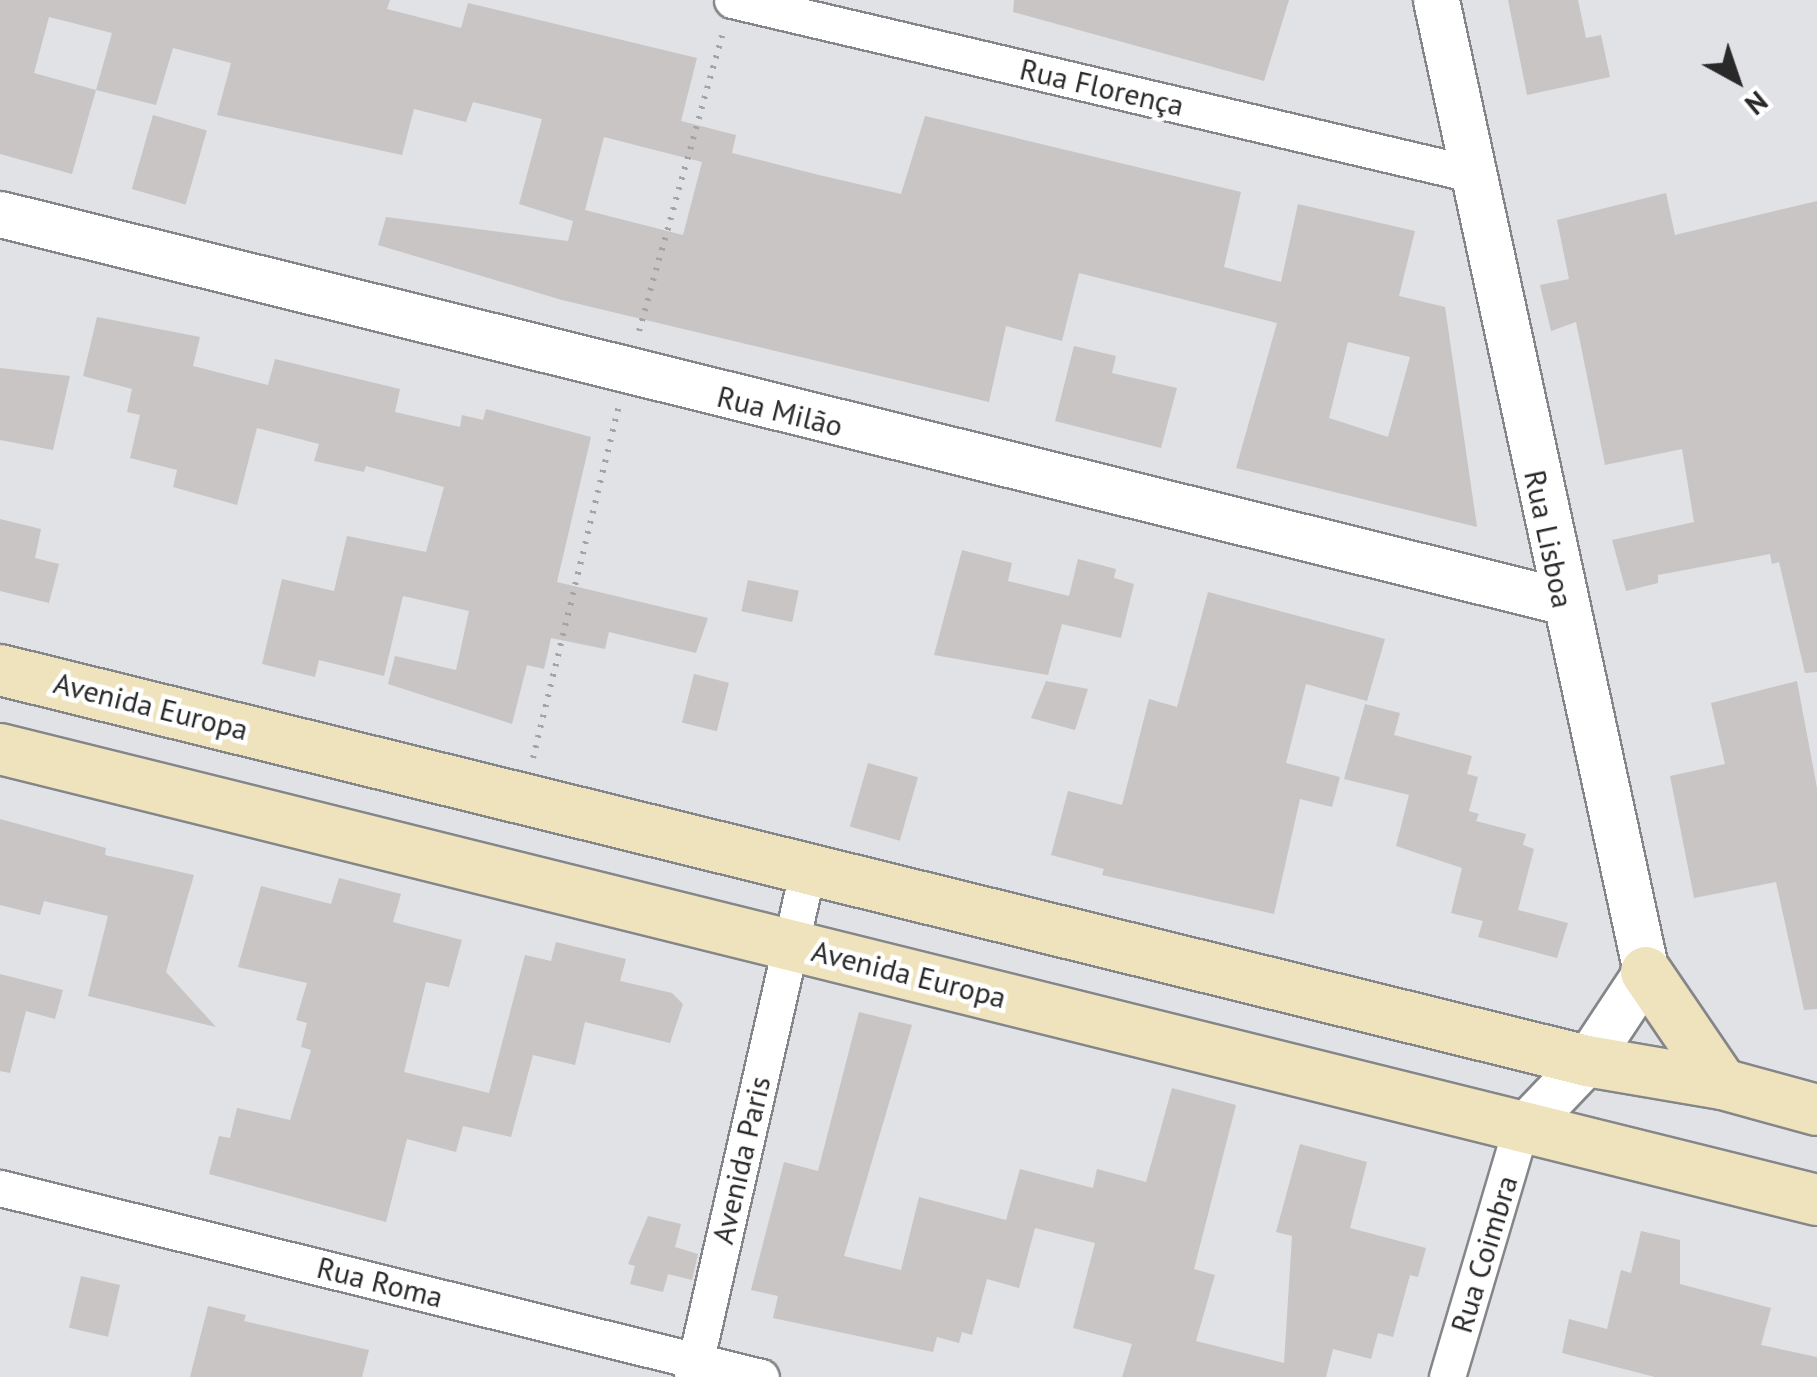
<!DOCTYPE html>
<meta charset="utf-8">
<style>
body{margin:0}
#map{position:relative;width:1817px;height:1377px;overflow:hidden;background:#e0e2e5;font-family:"PT Sans",sans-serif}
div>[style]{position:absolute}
.building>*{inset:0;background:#c8c5c4;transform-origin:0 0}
.path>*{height:6px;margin-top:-3px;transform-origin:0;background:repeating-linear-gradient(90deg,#a3a4a6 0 2.5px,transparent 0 10.5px)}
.roads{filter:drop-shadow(2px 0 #858689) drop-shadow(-2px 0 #858689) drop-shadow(0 2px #858689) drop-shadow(0 -2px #858689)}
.minor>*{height:35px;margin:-17.5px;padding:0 17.5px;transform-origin:17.5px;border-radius:17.5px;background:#fff}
.tertiary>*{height:45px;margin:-22.5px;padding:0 22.5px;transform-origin:22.5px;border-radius:22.5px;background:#fff}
.secondary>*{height:50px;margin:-25px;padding:0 25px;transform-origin:25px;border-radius:25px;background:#efe3be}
span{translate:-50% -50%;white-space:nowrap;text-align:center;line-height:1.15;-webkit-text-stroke:9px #fff;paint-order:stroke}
.street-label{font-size:30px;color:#29292a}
.north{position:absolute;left:1687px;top:30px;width:100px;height:100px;-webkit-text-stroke:8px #fff;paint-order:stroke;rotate:140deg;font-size:28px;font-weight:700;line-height:40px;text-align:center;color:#29292a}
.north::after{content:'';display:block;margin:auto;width:35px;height:45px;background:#29292a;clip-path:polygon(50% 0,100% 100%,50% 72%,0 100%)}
</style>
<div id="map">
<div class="building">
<div style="clip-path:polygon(evenodd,0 0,390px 0,387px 9px,461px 28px,468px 3px,697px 58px,681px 121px,736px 135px,732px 153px,819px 175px,901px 194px,925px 116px,1241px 192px,1224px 267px,1281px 282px,1298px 204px,1415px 231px,1399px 296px,1445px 307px,1477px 527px,1236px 468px,1277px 323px,1079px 273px,1062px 341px,1006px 326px,989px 402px,562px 300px,378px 245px,386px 217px,568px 241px,573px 221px,519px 204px,542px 119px,473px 102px,466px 122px,414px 109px,402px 155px,217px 115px,231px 63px,173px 48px,156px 105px,96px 90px,72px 174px,0 154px,0 0,49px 17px,112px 33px,96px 90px,34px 73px,49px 17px,0 0,604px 137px,702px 162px,683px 235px,585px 210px,604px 137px,0 0,1348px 342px,1410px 357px,1388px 437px,1329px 418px,1348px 342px)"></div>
<div style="clip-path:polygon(1014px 0,1289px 0,1264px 81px,1013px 12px)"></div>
<div style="clip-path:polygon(1508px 0,1578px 0,1586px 38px,1601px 35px,1610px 77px,1527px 95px)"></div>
<div style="left:153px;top:115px;width:56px;height:77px;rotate:16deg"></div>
<div style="clip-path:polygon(1666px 193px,1675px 235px,1817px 201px,1817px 672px,1805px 673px,1779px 562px,1772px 564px,1770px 554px,1658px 575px,1658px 583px,1626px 591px,1612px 540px,1694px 522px,1682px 449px,1605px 465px,1576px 322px,1551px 331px,1540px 285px,1569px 279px,1557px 220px)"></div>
<div style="clip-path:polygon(97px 317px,200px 337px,193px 366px,268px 385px,275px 359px,400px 389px,395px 412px,460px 427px,462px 415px,483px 420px,486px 409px,591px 437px,557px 582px,708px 618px,696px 653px,609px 632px,605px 649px,551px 638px,544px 669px,527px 665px,512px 724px,388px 684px,395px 656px,456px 670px,469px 611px,403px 596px,384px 676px,319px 660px,315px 677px,262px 664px,282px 579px,334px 591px,347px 536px,426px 552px,444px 487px,366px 466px,364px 472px,314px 461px,319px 444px,257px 428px,237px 505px,173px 487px,177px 470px,130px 458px,140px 415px,127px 412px,132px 389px,83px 376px)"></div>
<div style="clip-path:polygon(1074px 346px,1116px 356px,1112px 373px,1177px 388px,1161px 448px,1055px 421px)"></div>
<div style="clip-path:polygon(0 368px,70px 376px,53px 450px,0 440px)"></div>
<div style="clip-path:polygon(0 519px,41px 529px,35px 558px,59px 564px,49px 603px,0 591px)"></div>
<div style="clip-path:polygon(962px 550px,1012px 563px,1008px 581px,1069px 596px,1078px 559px,1116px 569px,1114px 578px,1134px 584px,1121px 638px,1062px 624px,1048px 675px,934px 655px)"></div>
<div style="left:748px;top:580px;width:52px;height:32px;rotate:12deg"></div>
<div style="clip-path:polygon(1208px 592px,1385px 639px,1367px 701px,1306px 684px,1286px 763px,1340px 777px,1332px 807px,1300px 799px,1274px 914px,1102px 875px,1104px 869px,1051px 855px,1068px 791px,1122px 805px,1149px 699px,1177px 707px)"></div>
<div style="left:694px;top:674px;width:36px;height:50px;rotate:14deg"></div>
<div style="clip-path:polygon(1046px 681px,1088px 689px,1075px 730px,1031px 718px)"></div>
<div style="clip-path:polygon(1797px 681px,1817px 788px,1817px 1009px,1804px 1010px,1776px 882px,1694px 898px,1670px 776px,1725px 764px,1711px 703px)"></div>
<div style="clip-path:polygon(1365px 704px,1400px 713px,1394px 735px,1472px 756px,1467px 774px,1478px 777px,1469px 811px,1479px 814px,1476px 821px,1526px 834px,1523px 845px,1534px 849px,1518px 910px,1568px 923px,1557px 958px,1478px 937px,1483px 921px,1451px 913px,1462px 868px,1396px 846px,1409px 795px,1344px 779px)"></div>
<div style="left:868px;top:763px;width:52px;height:66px;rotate:16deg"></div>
<div style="clip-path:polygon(0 819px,106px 848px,105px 855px,194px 875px,166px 972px,216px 1027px,88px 996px,108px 916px,44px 901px,40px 915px,0 905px)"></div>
<div style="clip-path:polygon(339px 878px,401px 894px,393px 922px,462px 940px,449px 987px,426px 982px,404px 1072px,489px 1093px,525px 955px,551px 961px,556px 942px,626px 959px,620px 981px,672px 993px,683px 1004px,670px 1043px,585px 1022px,575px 1065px,533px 1055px,511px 1137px,463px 1126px,456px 1152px,407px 1139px,386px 1222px,209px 1174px,219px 1136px,230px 1138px,237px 1108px,290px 1120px,311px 1050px,301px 1047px,307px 1023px,296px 1020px,307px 983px,238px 967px,261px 886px,331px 904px)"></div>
<div style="clip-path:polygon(0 974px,63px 990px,55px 1019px,26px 1011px,10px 1073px,0 1071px)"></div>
<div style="clip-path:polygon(859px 1012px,912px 1025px,844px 1256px,901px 1270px,919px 1197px,1006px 1220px,1020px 1169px,1093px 1188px,1097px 1169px,1146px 1182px,1172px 1088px,1236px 1105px,1194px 1269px,1215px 1275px,1196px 1341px,1284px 1363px,1292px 1236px,1276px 1232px,1300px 1144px,1367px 1162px,1350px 1228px,1426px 1248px,1418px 1277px,1410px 1275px,1393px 1337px,1378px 1333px,1371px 1359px,1333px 1349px,1326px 1377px,1122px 1377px,1132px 1344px,1073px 1328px,1095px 1243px,1035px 1228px,1019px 1288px,987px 1279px,972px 1335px,962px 1332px,959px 1343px,937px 1337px,933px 1352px,773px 1318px,778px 1296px,751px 1290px,784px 1162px,818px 1171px)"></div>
<div style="clip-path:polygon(648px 1216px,681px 1224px,675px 1247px,698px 1254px,692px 1280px,668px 1274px,663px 1292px,630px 1284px,635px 1266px,628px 1264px)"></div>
<div style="clip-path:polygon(1641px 1231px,1680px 1240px,1680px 1284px,1771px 1308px,1761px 1345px,1817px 1357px,1817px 1377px,1655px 1377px,1562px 1353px,1569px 1319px,1607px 1329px,1621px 1270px,1631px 1273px)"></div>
<div style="left:81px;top:1276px;width:40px;height:53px;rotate:13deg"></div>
<div style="clip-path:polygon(208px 1306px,246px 1315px,244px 1321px,369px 1350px,362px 1377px,190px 1377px)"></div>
</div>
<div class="path">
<div style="left:639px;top:331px;width:307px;rotate:-74.3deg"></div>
<div style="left:533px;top:758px;width:362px;rotate:-76.3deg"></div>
</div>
<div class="roads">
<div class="minor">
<div style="left:732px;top:0;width:760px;rotate:13.23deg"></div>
<div style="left:0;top:1188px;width:784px;rotate:13.95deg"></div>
<div style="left:692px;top:1377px;width:522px;rotate:-77.16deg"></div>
<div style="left:1447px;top:1377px;width:257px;rotate:-73.5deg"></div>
</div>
<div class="tertiary">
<div style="left:1436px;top:0;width:994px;rotate:77.81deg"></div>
<div style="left:1646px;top:972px;width:107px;rotate:123.5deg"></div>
<div style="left:1587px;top:1061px;width:97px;rotate:133.7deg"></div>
<div style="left:0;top:214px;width:1609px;rotate:13.92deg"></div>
</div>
<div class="secondary">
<div style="left:0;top:670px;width:1634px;rotate:13.84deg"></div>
<div style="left:1587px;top:1061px;width:137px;rotate:9.7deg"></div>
<div style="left:1722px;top:1084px;width:98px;rotate:15.3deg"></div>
<div style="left:0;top:749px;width:1872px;rotate:13.94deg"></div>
<div style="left:1646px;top:972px;width:135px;rotate:55.8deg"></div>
</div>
</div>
<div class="street-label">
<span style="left:1102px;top:87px;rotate:13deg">Rua Florença</span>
<span style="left:780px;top:411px;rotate:14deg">Rua Milão</span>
<span style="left:1549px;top:539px;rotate:78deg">Rua Lisboa</span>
<span style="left:151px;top:706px;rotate:14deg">Avenida Europa</span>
<span style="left:909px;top:974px;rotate:14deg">Avenida Europa</span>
<span style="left:741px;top:1160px;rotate:-77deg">Avenida Paris</span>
<span style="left:1484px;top:1254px;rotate:-73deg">Rua Coimbra</span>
<span style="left:380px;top:1282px;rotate:14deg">Rua Roma</span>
</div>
<div class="north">N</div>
</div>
